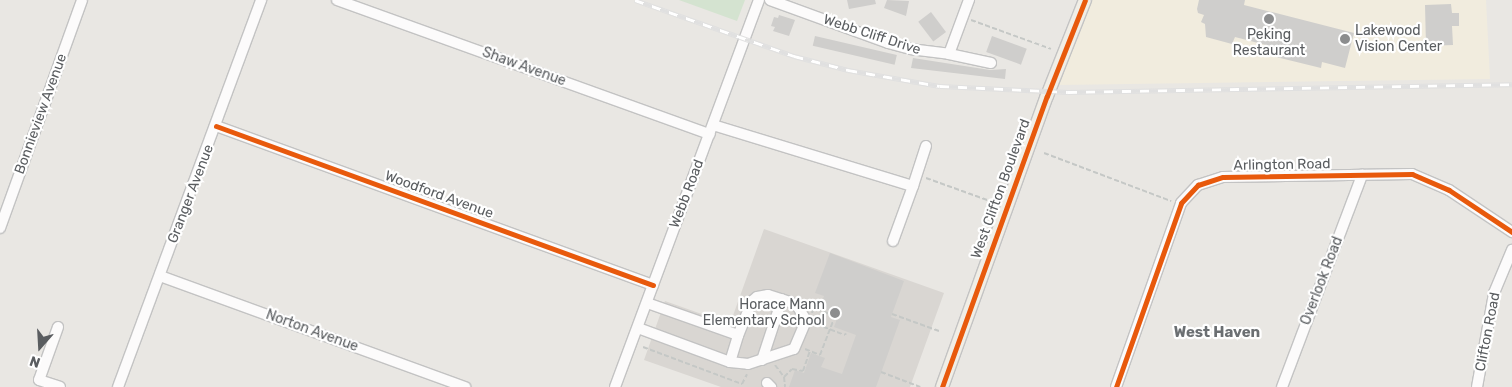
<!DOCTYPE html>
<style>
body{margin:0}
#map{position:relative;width:1512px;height:387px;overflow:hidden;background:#e9e7e3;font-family:Rubik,sans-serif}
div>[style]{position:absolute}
.commercial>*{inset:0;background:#f1ecde}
.education>*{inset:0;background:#d9d6d2}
.green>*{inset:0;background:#d4e3d0}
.building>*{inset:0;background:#cfcecc;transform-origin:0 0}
.path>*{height:2px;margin-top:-1px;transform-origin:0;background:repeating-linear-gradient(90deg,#c5c8c6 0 5px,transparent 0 7.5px)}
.roads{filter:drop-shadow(1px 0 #c3c3c3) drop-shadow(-1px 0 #c3c3c3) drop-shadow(0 1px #c3c3c3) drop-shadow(0 -1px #c3c3c3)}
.minor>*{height:10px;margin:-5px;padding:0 5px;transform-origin:5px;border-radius:5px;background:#fcfbfb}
.major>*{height:12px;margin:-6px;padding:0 6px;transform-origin:6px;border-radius:6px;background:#f1eee6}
.rail>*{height:5px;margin-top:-2.5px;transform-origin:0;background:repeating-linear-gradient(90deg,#fff 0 9px,#e0e0e0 0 18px);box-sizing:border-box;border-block:1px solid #e0e0e0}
.cycleway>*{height:5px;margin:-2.5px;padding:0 2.5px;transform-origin:2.5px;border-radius:2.5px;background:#e8590c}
.dots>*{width:14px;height:14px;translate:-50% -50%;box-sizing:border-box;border:2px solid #fff;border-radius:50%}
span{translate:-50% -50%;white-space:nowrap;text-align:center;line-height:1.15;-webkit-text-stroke:4.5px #fff;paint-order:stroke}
.poi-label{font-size:14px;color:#5a5d60}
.left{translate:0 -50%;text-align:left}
.right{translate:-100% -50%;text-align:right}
.street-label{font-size:14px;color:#5a5d60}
.neighbourhood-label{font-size:15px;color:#6b6f72;font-weight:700}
.north{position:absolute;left:15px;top:322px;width:50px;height:50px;-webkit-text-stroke:4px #fff;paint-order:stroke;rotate:199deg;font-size:14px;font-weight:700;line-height:20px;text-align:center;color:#5a5d60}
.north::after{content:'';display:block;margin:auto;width:18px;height:22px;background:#5a5d60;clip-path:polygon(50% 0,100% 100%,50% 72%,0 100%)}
</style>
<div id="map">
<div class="commercial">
<div style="clip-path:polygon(1090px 0,1486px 0,1490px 79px,1058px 85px)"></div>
</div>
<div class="education">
<div style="clip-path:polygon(764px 229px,944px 293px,910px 387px,721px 387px,644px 360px,665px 301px,730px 324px)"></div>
</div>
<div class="green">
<div style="clip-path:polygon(679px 0,745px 0,737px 21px)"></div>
</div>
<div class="building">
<div style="clip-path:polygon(847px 0,875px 0,876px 4px,849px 9px)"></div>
<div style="clip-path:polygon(887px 0,909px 1px,906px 16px,884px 8px)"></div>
<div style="clip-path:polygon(1199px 0,1245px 0,1244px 5px,1354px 33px,1345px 68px,1322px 62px,1321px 68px,1264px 54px,1266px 45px,1235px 37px,1232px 44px,1206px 37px,1205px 24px,1201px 22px,1204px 15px,1198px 13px,1197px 9px)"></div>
<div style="clip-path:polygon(1451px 4px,1452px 13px,1459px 13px,1459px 26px,1452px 26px,1453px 45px,1426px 46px,1425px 5px)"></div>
<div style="left:931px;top:12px;width:25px;height:16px;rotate:53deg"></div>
<div style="clip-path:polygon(779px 15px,795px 20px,789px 36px,773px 31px,775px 27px,771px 26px,774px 17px,778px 18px)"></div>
<div style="left:815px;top:36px;width:84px;height:10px;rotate:13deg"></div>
<div style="left:992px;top:36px;width:37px;height:17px;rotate:20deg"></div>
<div style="clip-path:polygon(913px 58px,990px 70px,1006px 69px,1005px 79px,911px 68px)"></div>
<div style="clip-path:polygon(830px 253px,904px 281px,891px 317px,900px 320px,876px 387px,789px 387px,795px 370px,804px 373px,811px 353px,825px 358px,821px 367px,842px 374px,856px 335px,834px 327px,838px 316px,820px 306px,824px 296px,815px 293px)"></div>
</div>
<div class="path">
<div style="left:971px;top:20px;width:85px;rotate:19.9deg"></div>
<div style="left:1044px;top:153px;width:136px;rotate:20.7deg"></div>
<div style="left:926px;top:178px;width:65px;rotate:19.8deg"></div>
<div style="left:812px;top:313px;width:13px;rotate:-72deg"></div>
<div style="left:892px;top:314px;width:50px;rotate:19.9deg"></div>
<div style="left:816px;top:324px;width:31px;rotate:21deg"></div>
<div style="left:845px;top:335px;width:2px;rotate:-63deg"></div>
<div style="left:643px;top:347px;width:106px;rotate:20.5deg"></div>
<div style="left:742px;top:384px;width:11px;rotate:-63deg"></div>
<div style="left:805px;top:349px;width:16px;rotate:22deg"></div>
<div style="left:820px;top:355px;width:42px;rotate:-69deg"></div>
<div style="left:835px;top:316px;width:22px;rotate:-159deg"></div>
<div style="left:775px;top:365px;width:15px;rotate:53deg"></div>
<div style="left:784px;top:377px;width:10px;rotate:84deg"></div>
<div style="left:881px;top:372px;width:42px;rotate:21deg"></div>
<div style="left:784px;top:377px;width:11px;rotate:-45deg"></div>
<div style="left:792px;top:369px;width:11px;rotate:10deg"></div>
<div style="left:803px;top:371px;width:21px;rotate:-71deg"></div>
</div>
<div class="roads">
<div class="minor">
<div style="left:337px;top:0;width:396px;rotate:19.8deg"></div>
<div style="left:770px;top:0;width:126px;rotate:20deg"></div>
<div style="left:888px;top:43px;width:23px;rotate:15deg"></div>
<div style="left:910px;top:49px;width:39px;rotate:7deg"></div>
<div style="left:949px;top:54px;width:58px;rotate:-69.7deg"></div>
<div style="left:949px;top:54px;width:43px;rotate:12.1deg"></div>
<div style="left:713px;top:125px;width:209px;rotate:17deg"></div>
<div style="left:913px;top:186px;width:42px;rotate:-72deg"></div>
<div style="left:216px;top:126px;width:465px;rotate:20deg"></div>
<div style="left:0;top:228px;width:242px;rotate:-70.2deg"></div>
<div style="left:893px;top:241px;width:59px;rotate:-70deg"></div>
<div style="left:160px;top:276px;width:325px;rotate:20deg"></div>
<div style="left:58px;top:327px;width:56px;rotate:109.7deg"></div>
<div style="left:39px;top:380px;width:22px;rotate:18deg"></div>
<div style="left:638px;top:328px;width:98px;rotate:20.3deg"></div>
<div style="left:730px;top:362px;width:18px;rotate:6deg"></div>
<div style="left:748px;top:364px;width:48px;rotate:-18.1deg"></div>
<div style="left:794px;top:349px;width:28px;rotate:-67deg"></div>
<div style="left:805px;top:323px;width:6px;rotate:-99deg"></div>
<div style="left:804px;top:317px;width:12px;rotate:-121deg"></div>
<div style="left:798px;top:307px;width:9px;rotate:-148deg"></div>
<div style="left:790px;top:302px;width:23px;rotate:-162deg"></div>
<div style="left:768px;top:295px;width:11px;rotate:170deg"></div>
<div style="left:757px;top:297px;width:6px;rotate:141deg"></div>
<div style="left:752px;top:301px;width:37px;rotate:112deg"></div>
<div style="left:738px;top:335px;width:96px;rotate:-160.6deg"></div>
<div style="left:762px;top:360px;width:64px;rotate:-71.8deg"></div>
<div style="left:730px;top:362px;width:28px;rotate:-73deg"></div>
<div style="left:767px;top:383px;width:6px;rotate:45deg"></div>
<div style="left:118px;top:387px;width:413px;rotate:-69.7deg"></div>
<div style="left:615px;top:387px;width:413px;rotate:-69.6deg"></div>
<div style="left:1116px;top:387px;width:195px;rotate:-70.5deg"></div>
<div style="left:1181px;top:203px;width:25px;rotate:-47deg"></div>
<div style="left:1198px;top:185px;width:26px;rotate:-18deg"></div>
<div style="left:1223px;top:177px;width:189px;rotate:-0.9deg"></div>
<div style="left:1412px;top:174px;width:40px;rotate:23.4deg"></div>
<div style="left:1449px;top:190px;width:76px;rotate:33.7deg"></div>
<div style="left:1282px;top:387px;width:227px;rotate:-69.3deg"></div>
<div style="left:1477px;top:387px;width:96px;rotate:-79.7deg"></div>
<div style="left:1494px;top:293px;width:47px;rotate:-67.3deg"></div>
</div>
<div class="major">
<div style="left:942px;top:387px;width:309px;rotate:-70.2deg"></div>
<div style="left:1047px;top:96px;width:103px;rotate:-68.4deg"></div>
</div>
</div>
<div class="rail">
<div style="left:635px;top:0;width:169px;rotate:19.4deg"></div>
<div style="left:794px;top:56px;width:56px;rotate:14.5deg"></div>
<div style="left:848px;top:70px;width:93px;rotate:9.9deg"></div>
<div style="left:940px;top:86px;width:128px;rotate:2.7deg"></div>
<div style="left:1068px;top:92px;width:444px;rotate:-1deg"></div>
</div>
<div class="cycleway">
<div style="left:216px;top:126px;width:465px;rotate:20deg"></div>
<div style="left:942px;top:387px;width:309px;rotate:-70.2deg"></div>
<div style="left:1047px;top:96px;width:103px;rotate:-68.4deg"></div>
<div style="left:1116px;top:387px;width:195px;rotate:-70.5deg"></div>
<div style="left:1181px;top:203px;width:25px;rotate:-47deg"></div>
<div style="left:1198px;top:185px;width:26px;rotate:-18deg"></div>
<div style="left:1223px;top:177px;width:189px;rotate:-0.9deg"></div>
<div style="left:1412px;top:174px;width:40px;rotate:23.4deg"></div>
<div style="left:1449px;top:190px;width:76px;rotate:33.7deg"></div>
</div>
<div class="dots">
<div style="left:1269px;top:19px;background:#8c8d8e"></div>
<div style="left:1345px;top:39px;background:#8c8d8e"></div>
<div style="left:835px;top:313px;background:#8c8d8e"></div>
</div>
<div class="poi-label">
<span class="left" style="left:1355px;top:39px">Lakewood<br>Vision Center</span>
<span style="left:1269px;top:43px">Peking<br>Restaurant</span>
<span class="right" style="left:825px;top:313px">Horace Mann<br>Elementary School</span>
</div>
<div class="street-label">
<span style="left:872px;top:35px;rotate:18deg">Webb Cliff Drive</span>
<span style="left:524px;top:67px;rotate:20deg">Shaw Avenue</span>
<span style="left:41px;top:114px;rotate:-70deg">Bonnieview Avenue</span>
<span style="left:1282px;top:165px;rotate:-1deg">Arlington Road</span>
<span style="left:1001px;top:189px;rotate:-70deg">West Clifton Boulevard</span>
<span style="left:191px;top:194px;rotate:-69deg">Granger Avenue</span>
<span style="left:687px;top:194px;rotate:-69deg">Webb Road</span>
<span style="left:439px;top:195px;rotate:20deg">Woodford Avenue</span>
<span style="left:1322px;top:281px;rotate:-69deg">Overlook Road</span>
<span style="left:312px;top:331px;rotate:20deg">Norton Avenue</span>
<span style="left:1488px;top:332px;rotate:-79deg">Clifton Road</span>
</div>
<div class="neighbourhood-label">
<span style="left:1217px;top:333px">West Haven</span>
</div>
<div class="north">N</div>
</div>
